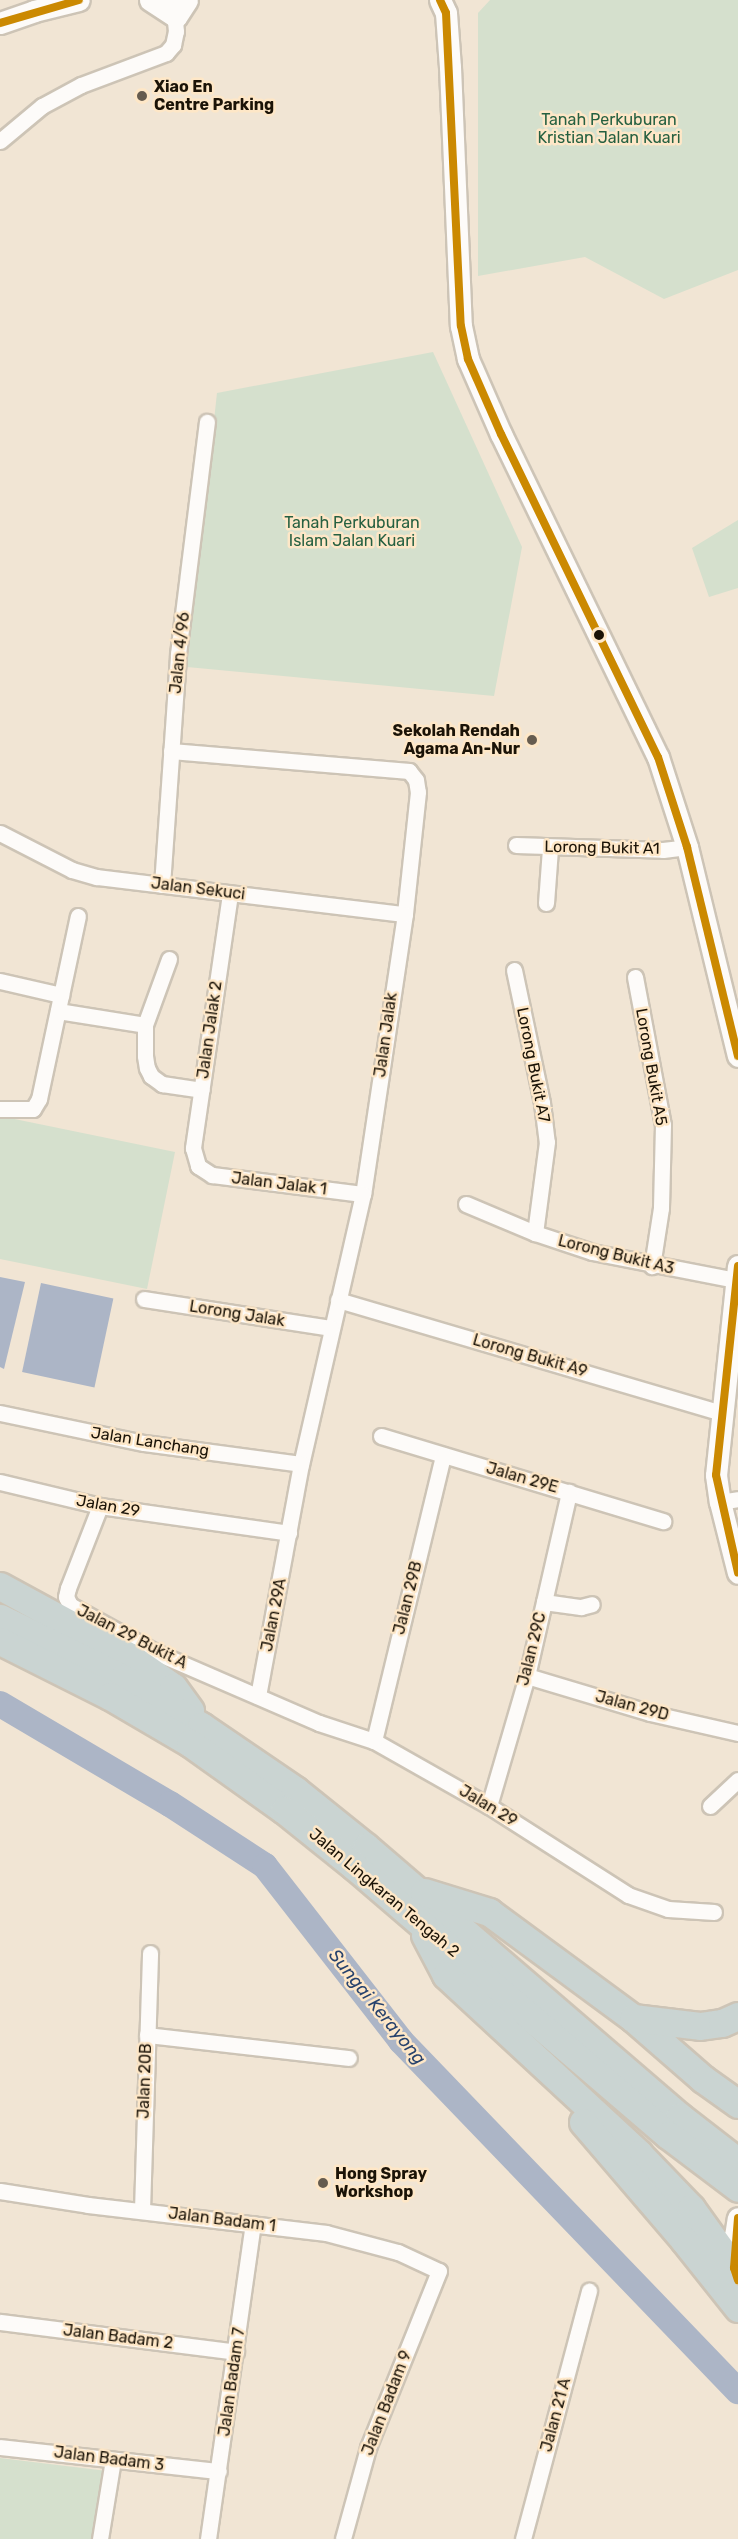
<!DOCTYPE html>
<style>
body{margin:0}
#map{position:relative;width:738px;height:2539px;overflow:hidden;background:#f1e5d4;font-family:Rubik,sans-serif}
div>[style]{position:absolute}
.green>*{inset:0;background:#d5e0cd}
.water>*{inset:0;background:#acb5c6;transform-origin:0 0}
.river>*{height:26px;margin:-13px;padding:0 13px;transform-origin:13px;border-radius:13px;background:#acb5c6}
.roads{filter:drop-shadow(2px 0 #cdc4b6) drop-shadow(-2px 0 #cdc4b6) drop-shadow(0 2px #cdc4b6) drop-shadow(0 -2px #cdc4b6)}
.street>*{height:15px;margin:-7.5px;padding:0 7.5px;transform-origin:7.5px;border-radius:7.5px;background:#fdfbf9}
.secondary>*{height:21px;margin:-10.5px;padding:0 10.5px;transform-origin:10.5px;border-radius:10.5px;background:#fdfbf9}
.highway>*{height:27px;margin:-13.5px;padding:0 13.5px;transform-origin:13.5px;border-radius:13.5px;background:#cad4d2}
.bus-1>*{height:8px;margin:-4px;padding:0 4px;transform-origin:4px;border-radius:4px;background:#cb8901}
.dots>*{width:16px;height:16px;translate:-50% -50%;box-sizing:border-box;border:3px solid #fee7c7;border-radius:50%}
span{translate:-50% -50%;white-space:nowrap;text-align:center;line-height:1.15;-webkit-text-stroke:5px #fee7c7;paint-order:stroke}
.poi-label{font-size:16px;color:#1b1307;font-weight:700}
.left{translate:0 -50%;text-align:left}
.right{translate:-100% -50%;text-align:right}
.park-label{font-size:16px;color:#266041}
.street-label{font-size:16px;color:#1b1307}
.water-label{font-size:18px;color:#28436d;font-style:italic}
</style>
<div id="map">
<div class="green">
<div style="clip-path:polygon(490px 0,738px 0,738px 270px,664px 299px,585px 257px,478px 276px,478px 13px)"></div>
<div style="clip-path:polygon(433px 352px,522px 547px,494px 696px,187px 667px,217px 393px)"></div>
<div style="clip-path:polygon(738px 520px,738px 588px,709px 597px,692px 548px)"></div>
<div style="clip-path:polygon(0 1116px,175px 1152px,147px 1289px,0 1259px)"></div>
<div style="clip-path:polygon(0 2458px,107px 2471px,97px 2539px,0 2539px)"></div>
</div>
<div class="water">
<div style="clip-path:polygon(0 1277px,25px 1282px,4px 1369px,0 1367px)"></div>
<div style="left:41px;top:1283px;width:74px;height:91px;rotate:12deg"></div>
</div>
<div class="river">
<div style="left:0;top:1704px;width:197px;rotate:30.5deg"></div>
<div style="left:170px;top:1804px;width:113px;rotate:33.1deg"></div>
<div style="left:265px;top:1866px;width:222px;rotate:52.1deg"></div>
<div style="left:401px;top:2041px;width:486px;rotate:46.1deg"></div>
</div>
<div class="roads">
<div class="street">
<div style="left:0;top:141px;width:55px;rotate:-39.8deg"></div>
<div style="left:42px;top:106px;width:44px;rotate:-28.3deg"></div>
<div style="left:81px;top:85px;width:91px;rotate:-20.6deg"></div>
<div style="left:166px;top:53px;width:11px;rotate:-49deg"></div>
<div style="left:173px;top:45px;width:14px;rotate:-78deg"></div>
<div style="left:176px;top:31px;width:31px;rotate:-96deg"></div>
<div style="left:171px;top:751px;width:239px;rotate:4.8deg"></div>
<div style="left:409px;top:771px;width:11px;rotate:52deg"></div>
<div style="left:416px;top:780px;width:12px;rotate:81deg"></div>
<div style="left:418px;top:792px;width:123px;rotate:96.1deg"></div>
<div style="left:405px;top:914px;width:283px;rotate:98.5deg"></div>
<div style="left:363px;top:1194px;width:277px;rotate:102.9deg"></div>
<div style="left:301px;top:1464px;width:236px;rotate:100.5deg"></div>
<div style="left:0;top:833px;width:81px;rotate:27.2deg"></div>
<div style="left:72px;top:870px;width:26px;rotate:16deg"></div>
<div style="left:97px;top:877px;width:310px;rotate:6.9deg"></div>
<div style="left:516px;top:845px;width:147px;rotate:1.9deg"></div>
<div style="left:663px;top:850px;width:24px;rotate:-7deg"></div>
<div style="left:162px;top:885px;width:232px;rotate:-86deg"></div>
<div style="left:178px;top:654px;width:234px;rotate:-82.9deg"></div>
<div style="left:230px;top:894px;width:257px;rotate:98.3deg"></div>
<div style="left:193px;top:1148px;width:19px;rotate:74deg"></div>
<div style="left:198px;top:1166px;width:17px;rotate:33deg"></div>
<div style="left:212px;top:1175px;width:152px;rotate:7.2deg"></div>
<div style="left:546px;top:903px;width:55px;rotate:-85.8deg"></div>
<div style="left:169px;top:959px;width:70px;rotate:110deg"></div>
<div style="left:145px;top:1025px;width:31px;rotate:90deg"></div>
<div style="left:145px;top:1056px;width:12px;rotate:81deg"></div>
<div style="left:147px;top:1068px;width:9px;rotate:63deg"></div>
<div style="left:151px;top:1076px;width:14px;rotate:36deg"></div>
<div style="left:162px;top:1084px;width:40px;rotate:8.5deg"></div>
<div style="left:514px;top:970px;width:136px;rotate:78.1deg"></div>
<div style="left:542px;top:1103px;width:39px;rotate:83deg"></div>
<div style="left:547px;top:1142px;width:92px;rotate:97.5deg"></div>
<div style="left:635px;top:977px;width:151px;rotate:79.3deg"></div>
<div style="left:663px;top:1125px;width:83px;rotate:91.4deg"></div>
<div style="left:661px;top:1208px;width:59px;rotate:98.8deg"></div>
<div style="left:0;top:981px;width:63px;rotate:12.9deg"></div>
<div style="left:58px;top:1011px;width:88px;rotate:9.1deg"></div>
<div style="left:0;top:1109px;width:33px"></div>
<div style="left:33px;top:1109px;width:12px;rotate:-59deg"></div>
<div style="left:39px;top:1099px;width:187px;rotate:-78deg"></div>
<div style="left:466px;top:1204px;width:75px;rotate:22.8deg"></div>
<div style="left:535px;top:1233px;width:60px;rotate:18.4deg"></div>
<div style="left:592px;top:1252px;width:147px;rotate:11deg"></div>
<div style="left:144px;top:1299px;width:189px;rotate:8.8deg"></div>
<div style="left:338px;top:1300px;width:401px;rotate:16.4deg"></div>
<div style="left:0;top:1413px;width:147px;rotate:11.8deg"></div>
<div style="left:144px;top:1443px;width:158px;rotate:7.6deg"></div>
<div style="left:381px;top:1436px;width:295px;rotate:16.8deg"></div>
<div style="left:0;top:1482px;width:103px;rotate:13.5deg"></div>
<div style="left:100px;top:1506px;width:191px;rotate:8.1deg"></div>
<div style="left:720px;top:1502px;width:18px;rotate:-9deg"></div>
<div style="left:100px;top:1506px;width:88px;rotate:111.3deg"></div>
<div style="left:68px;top:1588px;width:9px;rotate:103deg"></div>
<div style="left:66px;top:1597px;width:9px;rotate:63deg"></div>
<div style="left:70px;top:1605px;width:97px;rotate:28.9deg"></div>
<div style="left:155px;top:1652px;width:179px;rotate:23.4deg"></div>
<div style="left:319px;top:1723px;width:58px;rotate:18.1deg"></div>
<div style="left:374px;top:1741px;width:132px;rotate:29.5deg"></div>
<div style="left:489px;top:1806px;width:165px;rotate:32.6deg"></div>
<div style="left:628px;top:1895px;width:42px;rotate:19.3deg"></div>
<div style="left:668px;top:1909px;width:46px;rotate:3.7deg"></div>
<div style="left:544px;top:1602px;width:37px;rotate:8deg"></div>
<div style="left:581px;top:1607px;width:11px;rotate:-15deg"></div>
<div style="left:527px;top:1676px;width:128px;rotate:16.7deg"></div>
<div style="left:650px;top:1713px;width:90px;rotate:12.8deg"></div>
<div style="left:374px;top:1741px;width:294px;rotate:-76.4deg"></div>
<div style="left:489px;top:1806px;width:135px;rotate:-73.7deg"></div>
<div style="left:527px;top:1676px;width:189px;rotate:-77.1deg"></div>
<div style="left:710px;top:1806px;width:38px;rotate:-43deg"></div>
<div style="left:147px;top:2035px;width:203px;rotate:6.5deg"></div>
<div style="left:0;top:2191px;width:89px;rotate:9deg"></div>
<div style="left:88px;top:2205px;width:240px;rotate:6.7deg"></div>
<div style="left:326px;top:2233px;width:74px;rotate:14.8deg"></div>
<div style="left:398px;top:2252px;width:45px;rotate:24.9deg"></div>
<div style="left:439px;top:2271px;width:191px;rotate:111.9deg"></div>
<div style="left:368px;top:2448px;width:94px;rotate:105.4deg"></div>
<div style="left:142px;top:2210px;width:257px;rotate:-88.2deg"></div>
<div style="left:0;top:2322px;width:238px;rotate:7.2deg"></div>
<div style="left:0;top:2447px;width:220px;rotate:6.3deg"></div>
<div style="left:100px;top:2539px;width:80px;rotate:-80.7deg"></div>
<div style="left:208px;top:2539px;width:318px;rotate:-81.9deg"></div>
<div style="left:523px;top:2539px;width:257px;rotate:-75.1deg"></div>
</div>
<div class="secondary">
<div style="left:150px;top:0;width:31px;rotate:33deg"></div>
<div style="left:176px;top:17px;width:20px;rotate:-57deg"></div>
<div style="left:440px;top:0;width:14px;rotate:65deg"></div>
<div style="left:446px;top:13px;width:54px;rotate:85.8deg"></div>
<div style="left:450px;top:67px;width:259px;rotate:87.6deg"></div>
<div style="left:461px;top:326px;width:34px;rotate:78deg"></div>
<div style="left:468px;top:359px;width:82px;rotate:66.3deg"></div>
<div style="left:501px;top:434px;width:359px;rotate:64.1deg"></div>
<div style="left:658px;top:757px;width:95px;rotate:72.1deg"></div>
<div style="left:687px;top:847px;width:215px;rotate:76.3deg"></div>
<div style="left:0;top:23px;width:36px;rotate:-19deg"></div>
<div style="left:34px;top:11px;width:46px;rotate:-13.7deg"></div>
<div style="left:738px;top:1266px;width:210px;rotate:96deg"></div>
<div style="left:716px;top:1475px;width:27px;rotate:82deg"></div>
<div style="left:720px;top:1502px;width:73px;rotate:75.8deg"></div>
<div style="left:736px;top:2274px;width:38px;rotate:-92deg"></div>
<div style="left:735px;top:2236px;width:18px;rotate:-81deg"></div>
</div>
<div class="highway">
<div style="left:0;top:1586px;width:148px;rotate:28.6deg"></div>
<div style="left:130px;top:1657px;width:52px;rotate:34.9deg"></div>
<div style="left:173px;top:1687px;width:29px;rotate:54deg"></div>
<div style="left:0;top:1618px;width:137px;rotate:26deg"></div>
<div style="left:123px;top:1678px;width:92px;rotate:31.6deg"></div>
<div style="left:201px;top:1726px;width:114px;rotate:34.2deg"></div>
<div style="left:295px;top:1790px;width:91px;rotate:38.8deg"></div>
<div style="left:366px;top:1847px;width:414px;rotate:40.7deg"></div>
<div style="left:680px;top:2117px;width:73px;rotate:37.8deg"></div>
<div style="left:0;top:1641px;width:123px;rotate:26.6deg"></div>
<div style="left:110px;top:1696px;width:93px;rotate:30.4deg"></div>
<div style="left:190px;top:1743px;width:115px;rotate:35.5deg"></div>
<div style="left:284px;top:1810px;width:90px;rotate:38.7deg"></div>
<div style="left:354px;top:1866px;width:413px;rotate:40.6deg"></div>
<div style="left:668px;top:2135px;width:88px;rotate:37.1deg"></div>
<div style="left:424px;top:1892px;width:68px;rotate:17.1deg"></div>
<div style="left:489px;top:1912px;width:179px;rotate:36.4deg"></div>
<div style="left:633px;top:2018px;width:93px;rotate:41.1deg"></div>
<div style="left:703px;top:2079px;width:43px;rotate:35.5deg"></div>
<div style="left:425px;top:1935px;width:45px;rotate:62.3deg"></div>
<div style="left:446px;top:1975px;width:263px;rotate:42.8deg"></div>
<div style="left:639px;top:2154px;width:75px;rotate:46.1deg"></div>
<div style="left:691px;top:2208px;width:74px;rotate:54.4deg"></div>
<div style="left:633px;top:2018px;width:67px;rotate:6.8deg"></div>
<div style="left:700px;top:2026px;width:22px;rotate:-8deg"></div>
<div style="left:722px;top:2023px;width:17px;rotate:-24deg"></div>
<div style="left:583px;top:2122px;width:155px;rotate:49.4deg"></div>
<div style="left:684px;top:2240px;width:87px;rotate:51.5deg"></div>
</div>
</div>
<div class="bus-1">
<div style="left:440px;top:0;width:14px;rotate:65deg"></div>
<div style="left:446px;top:13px;width:313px;rotate:87.3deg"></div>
<div style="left:461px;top:326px;width:34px;rotate:78deg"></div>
<div style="left:468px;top:359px;width:82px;rotate:66.3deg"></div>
<div style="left:501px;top:434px;width:359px;rotate:64.1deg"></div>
<div style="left:658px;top:757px;width:95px;rotate:72.1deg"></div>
<div style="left:687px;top:847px;width:215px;rotate:76.3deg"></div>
<div style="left:0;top:23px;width:82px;rotate:-16.2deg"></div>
<div style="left:738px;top:1266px;width:210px;rotate:96deg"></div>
<div style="left:716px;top:1475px;width:100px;rotate:77.3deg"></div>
<div style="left:738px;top:2218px;width:50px;rotate:94.6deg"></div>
<div style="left:734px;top:2268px;width:13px;rotate:72deg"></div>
</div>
<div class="dots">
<div style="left:142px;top:96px;background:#665c4f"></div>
<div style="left:599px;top:635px;background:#1b1307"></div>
<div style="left:532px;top:740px;background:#665c4f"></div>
<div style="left:323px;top:2183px;background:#665c4f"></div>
</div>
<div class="poi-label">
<span class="left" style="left:154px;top:96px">Xiao En<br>Centre Parking</span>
<span class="right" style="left:520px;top:740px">Sekolah Rendah<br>Agama An-Nur</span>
<span class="left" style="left:335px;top:2183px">Hong Spray<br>Workshop</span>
</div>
<div class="park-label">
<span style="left:609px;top:129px">Tanah Perkuburan<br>Kristian Jalan Kuari</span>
<span style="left:352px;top:532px">Tanah Perkuburan<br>Islam Jalan Kuari</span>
</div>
<div class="street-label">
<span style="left:180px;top:653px;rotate:-84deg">Jalan 4/96</span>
<span style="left:602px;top:848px;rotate:1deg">Lorong Bukit A1</span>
<span style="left:198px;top:889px;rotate:7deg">Jalan Sekuci</span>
<span style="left:210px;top:1030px;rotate:-82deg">Jalan Jalak 2</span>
<span style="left:386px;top:1035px;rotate:-82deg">Jalan Jalak</span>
<span style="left:533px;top:1065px;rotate:79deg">Lorong Bukit A7</span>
<span style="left:651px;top:1067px;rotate:80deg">Lorong Bukit A5</span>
<span style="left:279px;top:1184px;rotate:7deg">Jalan Jalak 1</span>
<span style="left:616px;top:1255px;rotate:14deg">Lorong Bukit A3</span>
<span style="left:237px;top:1314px;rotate:9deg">Lorong Jalak</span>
<span style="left:530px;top:1356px;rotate:16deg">Lorong Bukit A9</span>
<span style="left:150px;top:1442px;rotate:9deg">Jalan Lanchang</span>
<span style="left:522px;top:1478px;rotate:16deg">Jalan 29E</span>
<span style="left:108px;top:1506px;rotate:10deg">Jalan 29</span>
<span style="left:408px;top:1598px;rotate:-76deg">Jalan 29B</span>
<span style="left:274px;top:1615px;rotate:-79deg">Jalan 29A</span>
<span style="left:132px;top:1637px;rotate:27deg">Jalan 29 Bukit A</span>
<span style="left:532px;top:1649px;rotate:-76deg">Jalan 29C</span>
<span style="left:632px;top:1706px;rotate:15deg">Jalan 29D</span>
<span style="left:488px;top:1806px;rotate:31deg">Jalan 29</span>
<span style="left:384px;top:1893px;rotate:40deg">Jalan Lingkaran Tengah 2</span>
<span style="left:145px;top:2081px;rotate:-88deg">Jalan 20B</span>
<span style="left:222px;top:2220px;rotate:7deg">Jalan Badam 1</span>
<span style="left:118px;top:2337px;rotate:7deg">Jalan Badam 2</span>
<span style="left:232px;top:2382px;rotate:-82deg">Jalan Badam 7</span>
<span style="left:387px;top:2403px;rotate:-69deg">Jalan Badam 9</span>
<span style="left:556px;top:2415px;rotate:-75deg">Jalan 21 A</span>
<span style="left:109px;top:2459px;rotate:7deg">Jalan Badam 3</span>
</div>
<div class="water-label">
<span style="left:377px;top:2007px;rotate:51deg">Sungai Kerayong</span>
</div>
</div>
